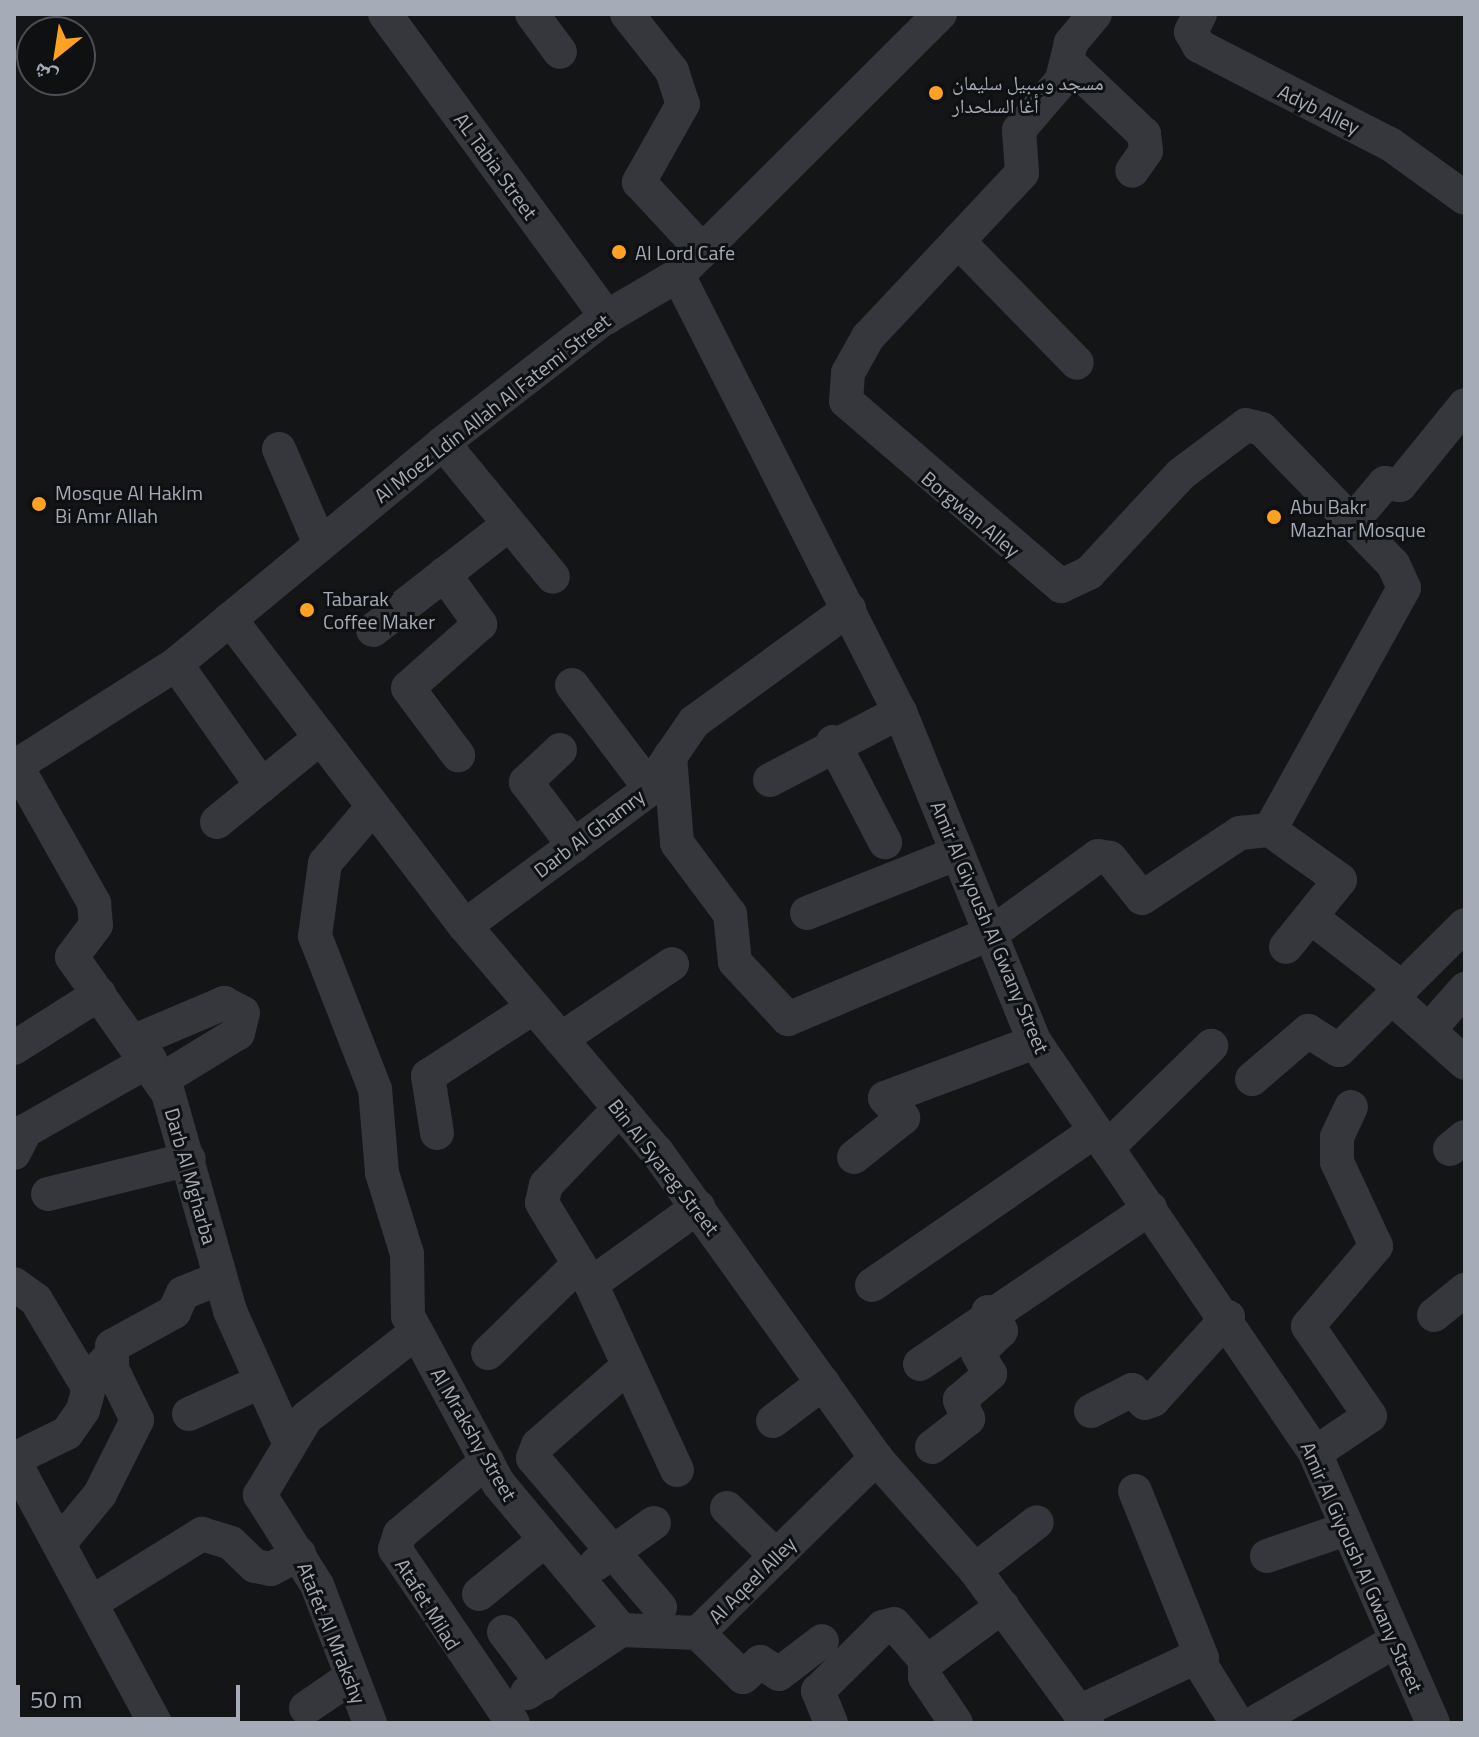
<!DOCTYPE html>
<meta charset="utf-8">
<style>
body{margin:0}
#map{position:relative;width:1479px;height:1737px;overflow:hidden;background:#141517;font-family:"Titillium Web","Noto Naskh Arabic",sans-serif}
div>[style]{position:absolute}
.minor>*{height:34px;margin:-17px;padding:0 17px;transform-origin:17px;border-radius:17px;background:#35373c}
.dots>*{width:22px;height:22px;translate:-50% -50%;box-sizing:border-box;border:4px solid #0f1012;border-radius:50%}
span{translate:-50% -50%;white-space:nowrap;text-align:center;line-height:1.15;-webkit-text-stroke:6px #0f1012;paint-order:stroke}
.poi-label{font-size:20px;color:#a5acb8}
.left{translate:0 -50%;text-align:left}
.street-label{font-size:20px;color:#a5acb8}
.frame{position:absolute;inset:0;border:16px solid #a5acb8;pointer-events:none}
.north{position:absolute;left:16px;top:16px;width:80px;height:80px;box-sizing:border-box;background:#0f1012;border:2px solid #4b4e54;border-radius:50%;rotate:210deg;font-size:22px;font-weight:700;line-height:32px;text-align:center;color:#a5acb8}
.north::after{content:'';display:block;margin:auto;width:28px;height:36px;background:#ffa224;clip-path:polygon(50% 0,100% 100%,50% 72%,0 100%)}
.scale{position:absolute;left:16px;top:1685px;width:224px;height:36px;box-sizing:border-box;border:4px solid #a5acb8;border-top:0;padding-left:10px;font-size:24px;line-height:28px;white-space:nowrap;color:#a5acb8;-webkit-text-stroke:6px #0f1012;paint-order:stroke}
</style>
<div id="map">
<div class="minor">
<div style="left:385px;top:14px;width:376px;rotate:53.8deg"></div>
<div style="left:532px;top:14px;width:47px;rotate:53.6deg"></div>
<div style="left:627px;top:14px;width:73px;rotate:51.7deg"></div>
<div style="left:672px;top:71px;width:35px;rotate:72deg"></div>
<div style="left:683px;top:104px;width:90px;rotate:119.4deg"></div>
<div style="left:639px;top:182px;width:94px;rotate:47.2deg"></div>
<div style="left:1095px;top:14px;width:38px;rotate:130deg"></div>
<div style="left:1071px;top:43px;width:38px;rotate:104deg"></div>
<div style="left:1062px;top:80px;width:66px;rotate:130.7deg"></div>
<div style="left:1019px;top:130px;width:43px;rotate:86deg"></div>
<div style="left:1022px;top:173px;width:225px;rotate:133.2deg"></div>
<div style="left:868px;top:337px;width:41px;rotate:119.1deg"></div>
<div style="left:848px;top:373px;width:28px;rotate:94deg"></div>
<div style="left:846px;top:401px;width:284px;rotate:40.7deg"></div>
<div style="left:1061px;top:586px;width:31px;rotate:-25deg"></div>
<div style="left:1089px;top:573px;width:135px;rotate:-47.1deg"></div>
<div style="left:1181px;top:474px;width:81px;rotate:-37deg"></div>
<div style="left:1246px;top:425px;width:16px;rotate:14deg"></div>
<div style="left:1262px;top:429px;width:188px;rotate:45.9deg"></div>
<div style="left:1393px;top:564px;width:26px;rotate:65deg"></div>
<div style="left:1404px;top:588px;width:277px;rotate:119deg"></div>
<div style="left:1200px;top:14px;width:20px;rotate:117deg"></div>
<div style="left:1191px;top:32px;width:16px;rotate:60deg"></div>
<div style="left:1199px;top:46px;width:215px;rotate:27.2deg"></div>
<div style="left:1390px;top:144px;width:92px;rotate:35.8deg"></div>
<div style="left:1068px;top:62px;width:105px;rotate:43.5deg"></div>
<div style="left:1144px;top:134px;width:17px;rotate:83deg"></div>
<div style="left:1146px;top:151px;width:24px;rotate:125deg"></div>
<div style="left:958px;top:241px;width:170px;rotate:45.7deg"></div>
<div style="left:678px;top:275px;width:490px;rotate:63.1deg"></div>
<div style="left:900px;top:712px;width:357px;rotate:67.8deg"></div>
<div style="left:1035px;top:1042px;width:497px;rotate:55.7deg"></div>
<div style="left:1315px;top:1453px;width:295px;rotate:66.4deg"></div>
<div style="left:443px;top:443px;width:173px;rotate:50.6deg"></div>
<div style="left:279px;top:449px;width:103px;rotate:66.7deg"></div>
<div style="left:1352px;top:522px;width:51px;rotate:-49.8deg"></div>
<div style="left:1385px;top:483px;width:15px;rotate:8deg"></div>
<div style="left:1400px;top:485px;width:103px;rotate:-50.9deg"></div>
<div style="left:444px;top:574px;width:62px;rotate:54.2deg"></div>
<div style="left:480px;top:624px;width:96px;rotate:138.4deg"></div>
<div style="left:408px;top:688px;width:84px;rotate:53.3deg"></div>
<div style="left:230px;top:619px;width:387px;rotate:52.6deg"></div>
<div style="left:465px;top:926px;width:297px;rotate:49.7deg"></div>
<div style="left:657px;top:1152px;width:376px;rotate:54.4deg"></div>
<div style="left:876px;top:1458px;width:149px;rotate:48.5deg"></div>
<div style="left:975px;top:1570px;width:190px;rotate:53.8deg"></div>
<div style="left:373px;top:630px;width:172px;rotate:-37.9deg"></div>
<div style="left:176px;top:664px;width:149px;rotate:54.8deg"></div>
<div style="left:572px;top:685px;width:129px;rotate:52.9deg"></div>
<div style="left:833px;top:742px;width:113px;rotate:62.5deg"></div>
<div style="left:560px;top:750px;width:47px;rotate:136.7deg"></div>
<div style="left:526px;top:782px;width:80px;rotate:53.1deg"></div>
<div style="left:670px;top:756px;width:87px;rotate:85.4deg"></div>
<div style="left:677px;top:843px;width:89px;rotate:53.3deg"></div>
<div style="left:730px;top:914px;width:48px;rotate:84.1deg"></div>
<div style="left:735px;top:962px;width:78px;rotate:47.1deg"></div>
<div style="left:788px;top:1019px;width:221px;rotate:-22.9deg"></div>
<div style="left:992px;top:933px;width:131px;rotate:-36deg"></div>
<div style="left:1098px;top:856px;width:12px;rotate:9deg"></div>
<div style="left:1110px;top:858px;width:51px;rotate:51.3deg"></div>
<div style="left:1142px;top:898px;width:118px;rotate:-33.6deg"></div>
<div style="left:1240px;top:833px;width:30px;rotate:-6deg"></div>
<div style="left:16px;top:765px;width:159px;rotate:60.5deg"></div>
<div style="left:94px;top:903px;width:22px;rotate:85deg"></div>
<div style="left:96px;top:925px;width:40px;rotate:127deg"></div>
<div style="left:72px;top:957px;width:166px;rotate:54.8deg"></div>
<div style="left:168px;top:1093px;width:227px;rotate:74.1deg"></div>
<div style="left:230px;top:1311px;width:144px;rotate:65.8deg"></div>
<div style="left:14px;top:767px;width:192px;rotate:-32.4deg"></div>
<div style="left:176px;top:664px;width:347px;rotate:-39.6deg"></div>
<div style="left:443px;top:443px;width:199px;rotate:-37.8deg"></div>
<div style="left:600px;top:321px;width:91px;rotate:-30.5deg"></div>
<div style="left:678px;top:275px;width:370px;rotate:-44.9deg"></div>
<div style="left:770px;top:780px;width:147px;rotate:-27.6deg"></div>
<div style="left:372px;top:808px;width:72px;rotate:130.5deg"></div>
<div style="left:325px;top:863px;width:74px;rotate:97.8deg"></div>
<div style="left:315px;top:936px;width:164px;rotate:68.6deg"></div>
<div style="left:375px;top:1089px;width:84px;rotate:85.2deg"></div>
<div style="left:382px;top:1173px;width:85px;rotate:72.8deg"></div>
<div style="left:407px;top:1254px;width:62px;rotate:89.1deg"></div>
<div style="left:408px;top:1316px;width:191px;rotate:61.6deg"></div>
<div style="left:499px;top:1484px;width:190px;rotate:50.1deg"></div>
<div style="left:217px;top:822px;width:133px;rotate:-39.2deg"></div>
<div style="left:1270px;top:830px;width:86px;rotate:35.5deg"></div>
<div style="left:1340px;top:880px;width:86px;rotate:128.9deg"></div>
<div style="left:807px;top:913px;width:162px;rotate:-21.7deg"></div>
<div style="left:1312px;top:918px;width:98px;rotate:37.9deg"></div>
<div style="left:1389px;top:978px;width:29px;rotate:68deg"></div>
<div style="left:1400px;top:1005px;width:87px;rotate:41.7deg"></div>
<div style="left:465px;top:926px;width:225px;rotate:-36.5deg"></div>
<div style="left:646px;top:792px;width:85px;rotate:-55.6deg"></div>
<div style="left:694px;top:722px;width:192px;rotate:-36.1deg"></div>
<div style="left:1429px;top:1030px;width:55px;rotate:-48.7deg"></div>
<div style="left:561px;top:1039px;width:134px;rotate:-34deg"></div>
<div style="left:137px;top:1040px;width:95px;rotate:-23deg"></div>
<div style="left:224px;top:1003px;width:21px;rotate:28deg"></div>
<div style="left:243px;top:1013px;width:21px;rotate:104deg"></div>
<div style="left:238px;top:1033px;width:90px;rotate:148.6deg"></div>
<div style="left:14px;top:1048px;width:101px;rotate:-32.4deg"></div>
<div style="left:1252px;top:1079px;width:74px;rotate:-40.6deg"></div>
<div style="left:1308px;top:1031px;width:36px;rotate:32deg"></div>
<div style="left:1339px;top:1050px;width:177px;rotate:-44.8deg"></div>
<div style="left:620px;top:1108px;width:107px;rotate:133.9deg"></div>
<div style="left:546px;top:1185px;width:18px;rotate:103deg"></div>
<div style="left:542px;top:1203px;width:95px;rotate:58.8deg"></div>
<div style="left:591px;top:1284px;width:205px;rotate:65.2deg"></div>
<div style="left:437px;top:1133px;width:58px;rotate:-99deg"></div>
<div style="left:428px;top:1076px;width:126px;rotate:-33.1deg"></div>
<div style="left:1107px;top:1148px;width:146px;rotate:-44.4deg"></div>
<div style="left:1450px;top:1149px;width:19px;rotate:-39deg"></div>
<div style="left:14px;top:1153px;width:25px;rotate:-63deg"></div>
<div style="left:25px;top:1131px;width:144px;rotate:-29.6deg"></div>
<div style="left:854px;top:1157px;width:63px;rotate:-38.5deg"></div>
<div style="left:903px;top:1118px;width:27px;rotate:-132deg"></div>
<div style="left:885px;top:1098px;width:160px;rotate:-20.5deg"></div>
<div style="left:48px;top:1194px;width:145px;rotate:-13.9deg"></div>
<div style="left:14px;top:1284px;width:27px;rotate:36deg"></div>
<div style="left:36px;top:1300px;width:101px;rotate:59.1deg"></div>
<div style="left:591px;top:1284px;width:132px;rotate:-35.7deg"></div>
<div style="left:872px;top:1285px;width:271px;rotate:-34.6deg"></div>
<div style="left:1434px;top:1315px;width:40px;rotate:-39deg"></div>
<div style="left:488px;top:1353px;width:127px;rotate:-44.4deg"></div>
<div style="left:920px;top:1364px;width:278px;rotate:-34.1deg"></div>
<div style="left:627px;top:1367px;width:118px;rotate:138.8deg"></div>
<div style="left:538px;top:1445px;width:14px;rotate:111deg"></div>
<div style="left:533px;top:1458px;width:196px;rotate:49.6deg"></div>
<div style="left:1091px;top:1411px;width:46px;rotate:-27.1deg"></div>
<div style="left:1132px;top:1390px;width:18px;rotate:45deg"></div>
<div style="left:1145px;top:1403px;width:9px;rotate:-21deg"></div>
<div style="left:1153px;top:1400px;width:112px;rotate:-47.9deg"></div>
<div style="left:189px;top:1414px;width:78px;rotate:-24.3deg"></div>
<div style="left:773px;top:1421px;width:63px;rotate:-37.2deg"></div>
<div style="left:932px;top:1447px;width:46px;rotate:-37.9deg"></div>
<div style="left:968px;top:1419px;width:21px;rotate:-113deg"></div>
<div style="left:960px;top:1400px;width:40px;rotate:-41deg"></div>
<div style="left:990px;top:1374px;width:24px;rotate:-120deg"></div>
<div style="left:978px;top:1353px;width:32px;rotate:-44deg"></div>
<div style="left:1001px;top:1331px;width:23px;rotate:-124deg"></div>
<div style="left:1315px;top:1453px;width:66px;rotate:-33.9deg"></div>
<div style="left:1370px;top:1416px;width:109px;rotate:-124.6deg"></div>
<div style="left:1308px;top:1326px;width:105px;rotate:-49.6deg"></div>
<div style="left:1376px;top:1246px;width:93px;rotate:-114.9deg"></div>
<div style="left:1337px;top:1162px;width:25px;rotate:-90deg"></div>
<div style="left:1337px;top:1137px;width:33px;rotate:-65deg"></div>
<div style="left:14px;top:1459px;width:59px;rotate:-26.1deg"></div>
<div style="left:67px;top:1433px;width:28px;rotate:-55deg"></div>
<div style="left:83px;top:1410px;width:35px;rotate:-75deg"></div>
<div style="left:92px;top:1376px;width:25px;rotate:-47deg"></div>
<div style="left:14px;top:1461px;width:298px;rotate:61.7deg"></div>
<div style="left:487px;top:1461px;width:114px;rotate:140deg"></div>
<div style="left:400px;top:1534px;width:16px;rotate:108deg"></div>
<div style="left:395px;top:1549px;width:210px;rotate:55.9deg"></div>
<div style="left:1135px;top:1491px;width:180px;rotate:68.1deg"></div>
<div style="left:727px;top:1508px;width:69px;rotate:44.4deg"></div>
<div style="left:59px;top:1544px;width:65px;rotate:-50.6deg"></div>
<div style="left:100px;top:1494px;width:83px;rotate:-63.4deg"></div>
<div style="left:137px;top:1420px;width:57px;rotate:-116.1deg"></div>
<div style="left:112px;top:1369px;width:23px;rotate:-90deg"></div>
<div style="left:112px;top:1346px;width:71px;rotate:-28.7deg"></div>
<div style="left:174px;top:1312px;width:21px;rotate:-65deg"></div>
<div style="left:183px;top:1293px;width:40px;rotate:-22deg"></div>
<div style="left:1267px;top:1556px;width:83px;rotate:-18.9deg"></div>
<div style="left:596px;top:1564px;width:71px;rotate:-35.3deg"></div>
<div style="left:975px;top:1570px;width:78px;rotate:-37.7deg"></div>
<div style="left:479px;top:1594px;width:84px;rotate:-39.2deg"></div>
<div style="left:91px;top:1603px;width:131px;rotate:-31.9deg"></div>
<div style="left:202px;top:1534px;width:30px;rotate:17deg"></div>
<div style="left:231px;top:1543px;width:33px;rotate:44deg"></div>
<div style="left:255px;top:1566px;width:16px;rotate:11deg"></div>
<div style="left:271px;top:1569px;width:32px;rotate:-28deg"></div>
<div style="left:504px;top:1632px;width:65px;rotate:53.1deg"></div>
<div style="left:698px;top:1633px;width:63px;rotate:44.4deg"></div>
<div style="left:743px;top:1677px;width:23px;rotate:-41deg"></div>
<div style="left:760px;top:1662px;width:22px;rotate:32deg"></div>
<div style="left:779px;top:1674px;width:54px;rotate:-37.5deg"></div>
<div style="left:925px;top:1661px;width:16px;rotate:90deg"></div>
<div style="left:925px;top:1677px;width:55px;rotate:56deg"></div>
<div style="left:527px;top:1693px;width:113px;rotate:-33.8deg"></div>
<div style="left:621px;top:1630px;width:77px;rotate:2.2deg"></div>
<div style="left:698px;top:1633px;width:250px;rotate:-44.5deg"></div>
<div style="left:306px;top:1708px;width:53px;rotate:-34.3deg"></div>
<div style="left:1079px;top:1712px;width:129px;rotate:-25.2deg"></div>
<div style="left:1196px;top:1657px;width:78px;rotate:58.2deg"></div>
<div style="left:370px;top:1723px;width:148px;rotate:-111deg"></div>
<div style="left:317px;top:1585px;width:107px;rotate:-122.3deg"></div>
<div style="left:260px;top:1495px;width:90px;rotate:-59.1deg"></div>
<div style="left:306px;top:1418px;width:137px;rotate:-37.9deg"></div>
<div style="left:831px;top:1723px;width:35px;rotate:-112deg"></div>
<div style="left:818px;top:1691px;width:91px;rotate:-44.6deg"></div>
<div style="left:883px;top:1627px;width:11px;rotate:-15deg"></div>
<div style="left:894px;top:1624px;width:50px;rotate:49deg"></div>
<div style="left:927px;top:1662px;width:94px;rotate:-36.4deg"></div>
<div style="left:1254px;top:1723px;width:162px;rotate:-30.1deg"></div>
</div>
<div class="dots">
<div style="left:936px;top:93px;background:#ffa224"></div>
<div style="left:619px;top:252px;background:#ffa224"></div>
<div style="left:39px;top:504px;background:#ffa224"></div>
<div style="left:1274px;top:517px;background:#ffa224"></div>
<div style="left:307px;top:610px;background:#ffa224"></div>
</div>
<div class="poi-label">
<span class="left" style="left:952px;top:94px">مسجد وسبيل سليمان<br>أغا السلحدار</span>
<span class="left" style="left:635px;top:252px">Al Lord Cafe</span>
<span class="left" style="left:55px;top:504px">Mosque Al HakIm<br>Bi Amr Allah</span>
<span class="left" style="left:1290px;top:518px">Abu Bakr<br>Mazhar Mosque</span>
<span class="left" style="left:323px;top:610px">Tabarak<br>Coffee Maker</span>
</div>
<div class="street-label">
<span style="left:1319px;top:109px;rotate:26deg">Adyb Alley</span>
<span style="left:496px;top:166px;rotate:54deg">AL Tabia Street</span>
<span style="left:492px;top:408px;rotate:-38deg">Al Moez Ldin Allah Al Fatemi Street</span>
<span style="left:971px;top:514px;rotate:40deg">Borgwan Alley</span>
<span style="left:589px;top:833px;rotate:-37deg">Darb Al Ghamry</span>
<span style="left:990px;top:927px;rotate:67deg">Amir Al Giyoush Al Gwany Street</span>
<span style="left:664px;top:1167px;rotate:52deg">Bin Al Syareg Street</span>
<span style="left:191px;top:1176px;rotate:74deg">Darb Al Mgharba</span>
<span style="left:474px;top:1434px;rotate:60deg">Al Mrakshy Street</span>
<span style="left:1362px;top:1567px;rotate:66deg">Amir Al Giyoush Al Gwany Street</span>
<span style="left:752px;top:1580px;rotate:-45deg">Al Aqeel Alley</span>
<span style="left:428px;top:1604px;rotate:58deg">Atafet Milad</span>
<span style="left:332px;top:1633px;rotate:68deg">Atafet Al Mrakshy</span>
</div>
<div class="frame"></div>
<div class="north">ش</div>
<div class="scale">50 m</div>
</div>
